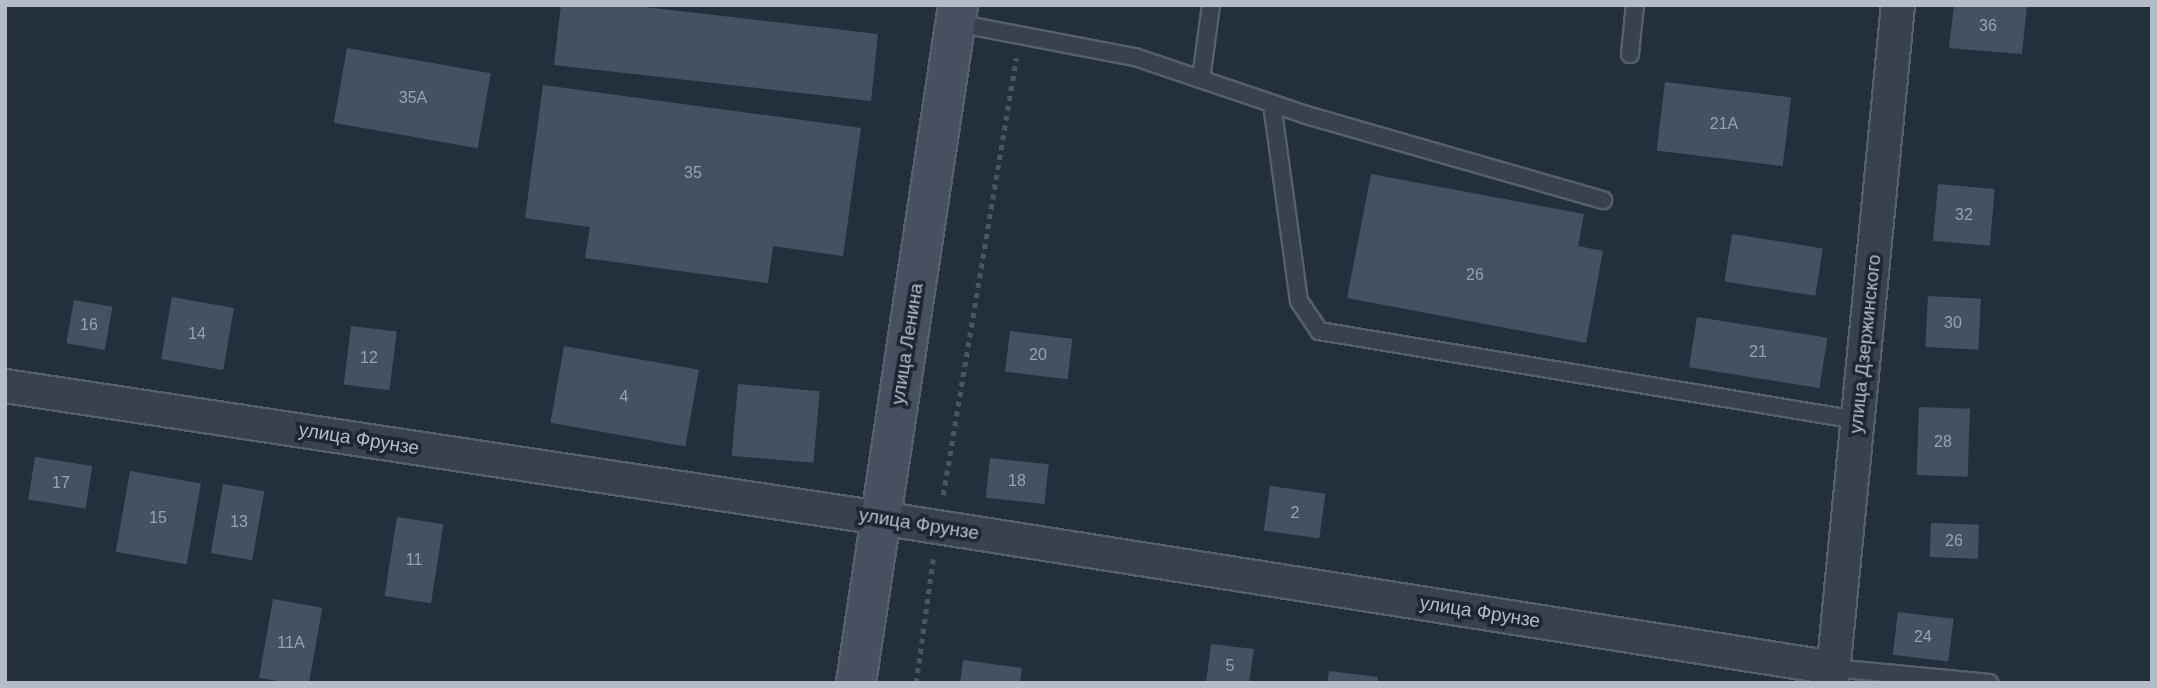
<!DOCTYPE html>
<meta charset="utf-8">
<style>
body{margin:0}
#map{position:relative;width:2157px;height:688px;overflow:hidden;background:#242f3e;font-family:Helvetica,sans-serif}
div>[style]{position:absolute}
.building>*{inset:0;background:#455162;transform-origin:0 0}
.path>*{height:4.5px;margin-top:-2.25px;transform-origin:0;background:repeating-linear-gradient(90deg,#44595c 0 5px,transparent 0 10px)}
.roads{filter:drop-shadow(2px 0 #565f6c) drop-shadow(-2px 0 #565f6c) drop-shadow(0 2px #565f6c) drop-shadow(0 -2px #565f6c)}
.service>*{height:16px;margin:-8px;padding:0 8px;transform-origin:8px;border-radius:8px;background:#38414e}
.minor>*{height:32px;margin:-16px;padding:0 16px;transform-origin:16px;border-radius:16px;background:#38414e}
.secondary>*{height:38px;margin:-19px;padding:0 19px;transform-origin:19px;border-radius:19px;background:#465061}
span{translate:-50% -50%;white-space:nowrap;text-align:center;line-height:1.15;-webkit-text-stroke:7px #1d2633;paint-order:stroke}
.number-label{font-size:16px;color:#98a1af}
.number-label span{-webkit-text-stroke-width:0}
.street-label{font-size:19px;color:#b4bcc9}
.frame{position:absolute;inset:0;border:7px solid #b4bcc9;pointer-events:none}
</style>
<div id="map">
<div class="building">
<div style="clip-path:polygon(561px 5px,627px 5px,878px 34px,871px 101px,554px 65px)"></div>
<div style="clip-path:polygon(1954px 5px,2027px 5px,2022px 54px,1949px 48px)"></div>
<div style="left:347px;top:48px;width:146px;height:76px;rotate:10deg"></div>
<div style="left:1665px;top:82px;width:127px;height:69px;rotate:7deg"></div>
<div style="clip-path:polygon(543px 85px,861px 128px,843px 256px,773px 246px,768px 283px,585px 258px,590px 227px,525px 218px)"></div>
<div style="clip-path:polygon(1371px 174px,1584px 214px,1578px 246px,1603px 251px,1586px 343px,1347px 298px)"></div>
<div style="left:1938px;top:184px;width:57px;height:57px;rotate:5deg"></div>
<div style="left:1732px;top:234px;width:92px;height:48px;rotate:9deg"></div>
<div style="left:1928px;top:296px;width:53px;height:51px;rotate:3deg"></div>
<div style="left:172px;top:297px;width:63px;height:63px;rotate:10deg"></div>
<div style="left:74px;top:300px;width:39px;height:44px;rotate:10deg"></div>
<div style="left:1697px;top:317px;width:132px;height:51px;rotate:9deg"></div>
<div style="left:351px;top:326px;width:46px;height:59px;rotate:7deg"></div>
<div style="left:1010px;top:331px;width:63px;height:41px;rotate:7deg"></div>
<div style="left:564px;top:346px;width:137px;height:78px;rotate:10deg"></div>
<div style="left:738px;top:384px;width:82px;height:72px;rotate:5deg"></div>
<div style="left:1919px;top:407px;width:51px;height:68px;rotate:2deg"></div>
<div style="left:35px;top:457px;width:58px;height:43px;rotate:9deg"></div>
<div style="left:990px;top:458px;width:59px;height:40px;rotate:6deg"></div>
<div style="left:130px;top:471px;width:72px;height:82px;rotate:10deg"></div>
<div style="left:223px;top:484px;width:42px;height:70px;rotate:10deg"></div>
<div style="left:1270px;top:486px;width:56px;height:45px;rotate:8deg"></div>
<div style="left:397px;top:517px;width:47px;height:80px;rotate:9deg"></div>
<div style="left:1931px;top:523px;width:48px;height:34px;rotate:2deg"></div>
<div style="left:273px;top:599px;width:50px;height:80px;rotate:10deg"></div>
<div style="left:1898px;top:612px;width:56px;height:43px;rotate:7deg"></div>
<div style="clip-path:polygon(1211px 644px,1254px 649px,1249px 683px,1206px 683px)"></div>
<div style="clip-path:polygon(963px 660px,1022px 668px,1020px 683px,960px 683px)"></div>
<div style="clip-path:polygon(1329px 671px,1378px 677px,1377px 683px,1327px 683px)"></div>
</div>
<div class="path">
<div style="left:943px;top:495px;width:443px;rotate:-80.5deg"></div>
<div style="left:916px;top:683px;width:125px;rotate:-82.2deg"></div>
</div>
<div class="roads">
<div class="service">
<div style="left:956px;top:23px;width:182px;rotate:10.8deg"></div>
<div style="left:1135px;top:57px;width:181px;rotate:18.7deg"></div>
<div style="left:1306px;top:115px;width:309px;rotate:16deg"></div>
<div style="left:1630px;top:54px;width:49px;rotate:-84.2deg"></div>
<div style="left:1201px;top:79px;width:75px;rotate:-82.3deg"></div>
<div style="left:1272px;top:104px;width:199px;rotate:82.2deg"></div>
<div style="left:1299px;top:301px;width:36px;rotate:56deg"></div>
<div style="left:1319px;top:331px;width:545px;rotate:9.39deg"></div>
<div style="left:1833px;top:668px;width:157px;rotate:5.5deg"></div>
</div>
<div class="minor">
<div style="left:5px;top:386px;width:885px;rotate:8.58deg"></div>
<div style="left:880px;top:518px;width:965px;rotate:8.94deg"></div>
<div style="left:1832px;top:683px;width:681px;rotate:-84.44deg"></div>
</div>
<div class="secondary">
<div style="left:856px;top:683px;width:686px;rotate:-81.44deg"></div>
</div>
</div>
<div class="number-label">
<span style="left:1988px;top:26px">36</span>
<span style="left:413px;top:98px">35А</span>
<span style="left:1724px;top:124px">21А</span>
<span style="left:693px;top:173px">35</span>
<span style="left:1964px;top:215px">32</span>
<span style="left:1475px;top:275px">26</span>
<span style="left:1953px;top:323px">30</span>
<span style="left:89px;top:325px">16</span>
<span style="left:197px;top:334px">14</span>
<span style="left:1758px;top:352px">21</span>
<span style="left:1038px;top:355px">20</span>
<span style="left:369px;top:358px">12</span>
<span style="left:624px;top:397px">4</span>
<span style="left:1943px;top:442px">28</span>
<span style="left:1017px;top:481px">18</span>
<span style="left:61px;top:483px">17</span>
<span style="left:1295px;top:513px">2</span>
<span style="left:158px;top:518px">15</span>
<span style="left:239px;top:522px">13</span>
<span style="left:1954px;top:541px">26</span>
<span style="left:414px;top:560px">11</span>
<span style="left:1923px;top:637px">24</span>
<span style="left:291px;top:643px">11А</span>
<span style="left:1230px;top:666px">5</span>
</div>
<div class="street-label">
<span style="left:907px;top:344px;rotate:-81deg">улица Ленина</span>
<span style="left:1865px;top:344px;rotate:-84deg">улица Дзержинского</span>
<span style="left:359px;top:439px;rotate:9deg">улица Фрунзе</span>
<span style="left:919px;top:524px;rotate:9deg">улица Фрунзе</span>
<span style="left:1480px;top:612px;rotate:9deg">улица Фрунзе</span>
</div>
<div class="frame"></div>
</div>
